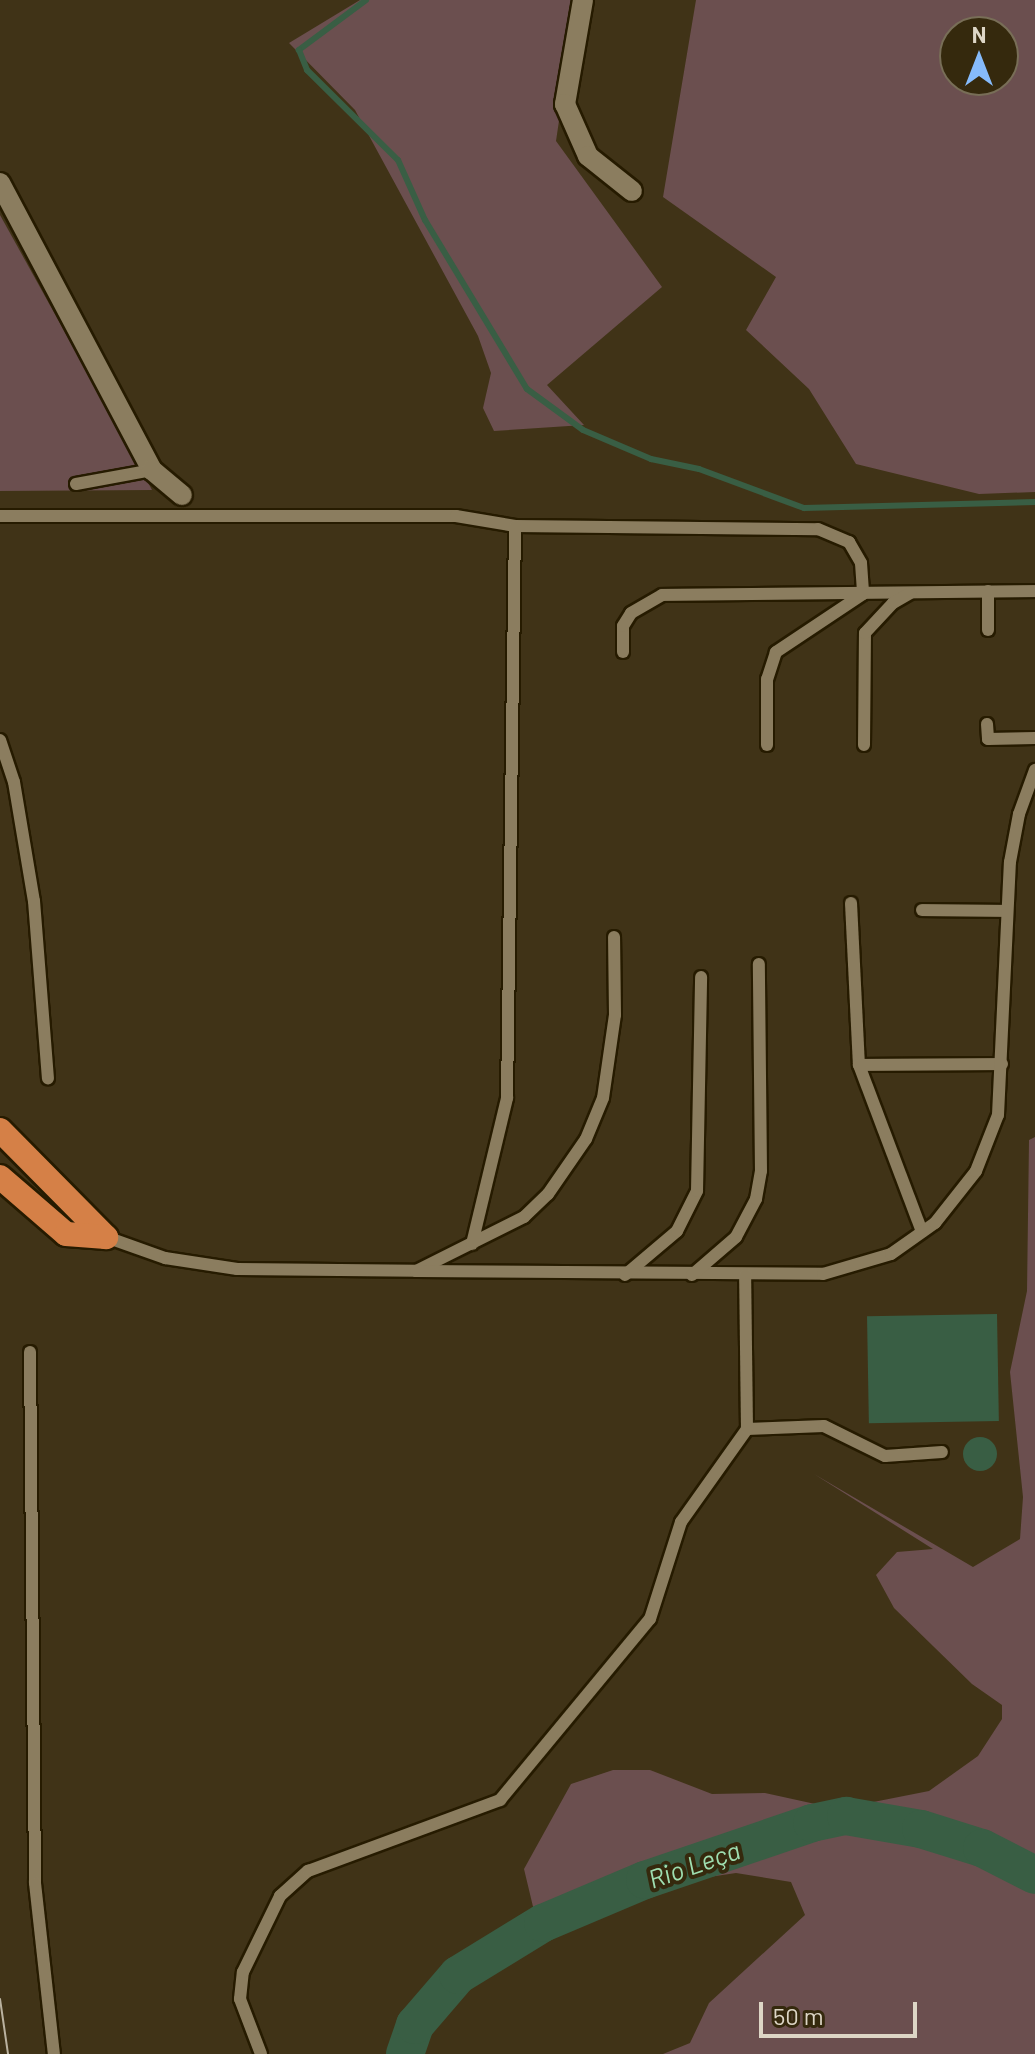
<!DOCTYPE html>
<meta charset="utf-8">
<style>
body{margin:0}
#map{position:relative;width:1035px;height:2054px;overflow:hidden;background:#403317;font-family:Barlow,sans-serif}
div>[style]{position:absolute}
.green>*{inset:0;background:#6b4f4f}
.water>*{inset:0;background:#395e44;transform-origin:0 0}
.round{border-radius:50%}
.stream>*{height:6px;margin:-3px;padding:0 3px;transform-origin:3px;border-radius:3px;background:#395e44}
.river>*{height:38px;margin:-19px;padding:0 19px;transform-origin:19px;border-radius:19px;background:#395e44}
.roads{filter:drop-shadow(2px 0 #261b00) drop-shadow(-2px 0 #261b00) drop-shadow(0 2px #261b00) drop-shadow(0 -2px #261b00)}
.lane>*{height:12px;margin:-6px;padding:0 6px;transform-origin:6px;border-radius:6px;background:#8b7d5f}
.street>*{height:20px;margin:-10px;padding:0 10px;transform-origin:10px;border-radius:10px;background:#8b7d5f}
.highway>*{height:24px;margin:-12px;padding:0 12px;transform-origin:12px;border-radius:12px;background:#d58047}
.tram>*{height:2px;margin:-1px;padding:0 1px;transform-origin:1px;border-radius:1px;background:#bab29f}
span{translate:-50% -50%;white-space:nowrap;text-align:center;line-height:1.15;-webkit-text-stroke:8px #35290d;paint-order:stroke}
.water-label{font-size:26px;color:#9edeb0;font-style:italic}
.north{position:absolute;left:939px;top:16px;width:80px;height:80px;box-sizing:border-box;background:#35290d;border:2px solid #786e57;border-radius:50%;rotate:0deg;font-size:22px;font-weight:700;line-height:32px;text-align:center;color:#ddd6c6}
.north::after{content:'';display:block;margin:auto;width:28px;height:36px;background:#86bbfb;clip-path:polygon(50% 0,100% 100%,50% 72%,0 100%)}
.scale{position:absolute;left:759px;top:2002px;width:158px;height:36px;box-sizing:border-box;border:4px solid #ddd6c6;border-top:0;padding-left:10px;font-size:24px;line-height:28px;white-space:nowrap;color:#ddd6c6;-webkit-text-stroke:6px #35290d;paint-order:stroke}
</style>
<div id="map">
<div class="green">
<div style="clip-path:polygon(360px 0,577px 0,556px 141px,662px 287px,547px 385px,584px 425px,494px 431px,483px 408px,491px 373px,478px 336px,355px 110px,289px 43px)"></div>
<div style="clip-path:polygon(evenodd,696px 0,1035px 0,1035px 492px,979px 494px,856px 464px,809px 389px,746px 330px,776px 277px,663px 197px,696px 0,955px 32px,1003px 32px,1003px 80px,955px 80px,955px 32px)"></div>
<div style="clip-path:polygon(0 215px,143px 473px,152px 490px,0 491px)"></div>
<div style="clip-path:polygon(1035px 1137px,1035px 2054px,663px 2054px,690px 2043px,709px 2003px,805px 1915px,791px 1882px,736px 1873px,655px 1885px,578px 1925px,540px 1936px,524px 1869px,571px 1784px,613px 1770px,650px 1770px,712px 1794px,765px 1793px,838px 1809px,929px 1791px,978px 1756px,1002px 1719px,1002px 1705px,972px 1684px,894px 1608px,876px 1575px,897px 1552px,933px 1549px,814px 1474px,973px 1567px,1020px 1539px,1023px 1497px,1010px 1372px,1027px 1291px,1029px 1140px)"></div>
</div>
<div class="water">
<div style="left:997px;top:1314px;width:107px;height:130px;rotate:89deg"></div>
<div class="round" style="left:963px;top:1437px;width:34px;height:34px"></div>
</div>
<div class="stream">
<div style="left:366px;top:0;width:84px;rotate:143.3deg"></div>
<div style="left:299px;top:50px;width:22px;rotate:68deg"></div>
<div style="left:307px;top:70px;width:128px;rotate:44.7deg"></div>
<div style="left:398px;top:160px;width:66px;rotate:65.8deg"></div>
<div style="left:425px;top:220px;width:197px;rotate:58.9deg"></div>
<div style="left:527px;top:389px;width:69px;rotate:36.2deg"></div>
<div style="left:583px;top:430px;width:74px;rotate:23.1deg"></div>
<div style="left:651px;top:459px;width:49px;rotate:11.8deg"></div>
<div style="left:699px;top:469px;width:112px;rotate:20.4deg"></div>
<div style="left:804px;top:508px;width:231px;rotate:-1.5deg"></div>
</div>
<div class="river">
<div style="left:405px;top:2054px;width:31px;rotate:-71deg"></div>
<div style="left:415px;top:2025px;width:66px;rotate:-49.3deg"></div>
<div style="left:458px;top:1975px;width:100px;rotate:-31.5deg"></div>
<div style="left:543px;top:1923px;width:111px;rotate:-22.9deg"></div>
<div style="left:645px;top:1880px;width:176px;rotate:-18.8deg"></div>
<div style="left:812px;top:1823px;width:35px;rotate:-12deg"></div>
<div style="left:846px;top:1816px;width:76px;rotate:9.8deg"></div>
<div style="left:921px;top:1829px;width:64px;rotate:17.3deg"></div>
<div style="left:982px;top:1848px;width:59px;rotate:27deg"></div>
</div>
<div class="roads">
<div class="lane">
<div style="left:76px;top:484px;width:77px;rotate:-10.4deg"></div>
<div style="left:0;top:516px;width:456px"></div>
<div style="left:456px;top:516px;width:60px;rotate:9.6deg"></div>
<div style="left:515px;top:526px;width:303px;rotate:0.6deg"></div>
<div style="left:818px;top:529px;width:34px;rotate:23deg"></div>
<div style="left:849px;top:542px;width:24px;rotate:60deg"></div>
<div style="left:861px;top:563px;width:31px;rotate:86deg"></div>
<div style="left:863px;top:594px;width:105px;rotate:146.3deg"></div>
<div style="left:776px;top:652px;width:28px;rotate:108deg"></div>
<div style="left:767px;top:679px;width:66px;rotate:90deg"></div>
<div style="left:988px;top:591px;width:39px;rotate:90deg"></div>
<div style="left:623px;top:652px;width:26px;rotate:-90deg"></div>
<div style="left:623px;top:626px;width:15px;rotate:-58deg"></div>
<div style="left:631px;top:613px;width:36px;rotate:-30deg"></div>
<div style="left:662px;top:595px;width:373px;rotate:-0.6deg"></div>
<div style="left:987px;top:724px;width:15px;rotate:86deg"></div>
<div style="left:988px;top:739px;width:47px;rotate:-1.2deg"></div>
<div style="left:0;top:740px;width:44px;rotate:71.6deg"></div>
<div style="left:14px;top:782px;width:121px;rotate:80.5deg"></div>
<div style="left:34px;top:901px;width:178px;rotate:85.5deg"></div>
<div style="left:864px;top:745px;width:112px;rotate:-89.5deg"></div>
<div style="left:865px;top:633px;width:41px;rotate:-47deg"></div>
<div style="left:893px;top:603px;width:20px;rotate:-30deg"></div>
<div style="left:851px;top:903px;width:162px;rotate:87.2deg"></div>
<div style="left:859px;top:1065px;width:178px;rotate:69.3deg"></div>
<div style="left:922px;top:910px;width:85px;rotate:0.7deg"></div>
<div style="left:859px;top:1065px;width:143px;rotate:-0.4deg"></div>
<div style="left:106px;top:1237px;width:63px;rotate:19.6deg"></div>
<div style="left:165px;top:1258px;width:73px;rotate:8.7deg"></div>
<div style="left:237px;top:1269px;width:179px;rotate:0.6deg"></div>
<div style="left:416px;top:1271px;width:121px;rotate:-26.6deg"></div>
<div style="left:524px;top:1217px;width:33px;rotate:-44deg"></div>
<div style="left:548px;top:1194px;width:67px;rotate:-55.4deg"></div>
<div style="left:586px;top:1139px;width:44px;rotate:-67.5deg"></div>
<div style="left:603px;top:1098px;width:84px;rotate:-81.8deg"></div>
<div style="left:615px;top:1015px;width:78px;rotate:-90.7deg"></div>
<div style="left:472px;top:1244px;width:150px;rotate:-76.5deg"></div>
<div style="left:507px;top:1098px;width:572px;rotate:-89.2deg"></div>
<div style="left:416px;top:1271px;width:407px;rotate:0.4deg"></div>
<div style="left:823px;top:1274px;width:71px;rotate:-16.4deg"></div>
<div style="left:891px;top:1254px;width:54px;rotate:-35.2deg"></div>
<div style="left:935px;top:1223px;width:66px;rotate:-51.7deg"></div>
<div style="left:976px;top:1171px;width:60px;rotate:-68.6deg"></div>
<div style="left:998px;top:1115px;width:253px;rotate:-87.3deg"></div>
<div style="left:1010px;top:862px;width:49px;rotate:-79.4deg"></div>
<div style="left:1019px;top:814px;width:47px;rotate:-70deg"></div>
<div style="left:625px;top:1275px;width:68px;rotate:-40.2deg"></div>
<div style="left:677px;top:1231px;width:45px;rotate:-63.4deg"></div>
<div style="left:697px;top:1191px;width:214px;rotate:-88.9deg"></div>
<div style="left:692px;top:1275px;width:58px;rotate:-40.8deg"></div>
<div style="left:736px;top:1237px;width:43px;rotate:-62.2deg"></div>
<div style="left:756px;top:1199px;width:28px;rotate:-80deg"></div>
<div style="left:761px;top:1171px;width:207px;rotate:-90.6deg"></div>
<div style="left:30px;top:1352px;width:531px;rotate:89.46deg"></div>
<div style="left:35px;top:1883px;width:172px;rotate:83.7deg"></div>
<div style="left:747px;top:1429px;width:77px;rotate:-2.2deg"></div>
<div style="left:824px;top:1426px;width:68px;rotate:26.2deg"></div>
<div style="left:885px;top:1456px;width:57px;rotate:-4deg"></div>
<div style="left:261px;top:2054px;width:59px;rotate:-110.9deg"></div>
<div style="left:240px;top:1999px;width:27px;rotate:-84deg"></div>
<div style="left:243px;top:1972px;width:85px;rotate:-64deg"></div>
<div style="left:280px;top:1896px;width:38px;rotate:-42deg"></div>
<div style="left:308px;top:1871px;width:205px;rotate:-20.3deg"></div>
<div style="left:500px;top:1800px;width:235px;rotate:-50.4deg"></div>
<div style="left:650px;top:1619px;width:102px;rotate:-72.3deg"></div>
<div style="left:681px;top:1522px;width:114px;rotate:-54.6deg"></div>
<div style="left:747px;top:1429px;width:154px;rotate:-90.7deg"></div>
</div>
<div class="street">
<div style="left:583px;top:0;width:106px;rotate:99.8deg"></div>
<div style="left:565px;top:104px;width:57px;rotate:66.1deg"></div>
<div style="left:588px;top:156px;width:56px;rotate:38.5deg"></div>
<div style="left:0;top:183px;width:325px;rotate:62.1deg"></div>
<div style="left:152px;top:470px;width:39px;rotate:40deg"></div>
</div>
<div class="highway">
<div style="left:0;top:1130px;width:151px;rotate:45.3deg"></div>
<div style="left:0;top:1177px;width:87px;rotate:40.8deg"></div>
<div style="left:66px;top:1234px;width:40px;rotate:4.3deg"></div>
</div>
</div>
<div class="tram">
<div style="left:0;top:1999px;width:56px;rotate:81.7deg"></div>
</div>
<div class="water-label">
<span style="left:694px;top:1864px;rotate:-19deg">Rio Leça</span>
</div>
<div class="north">N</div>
<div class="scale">50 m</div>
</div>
